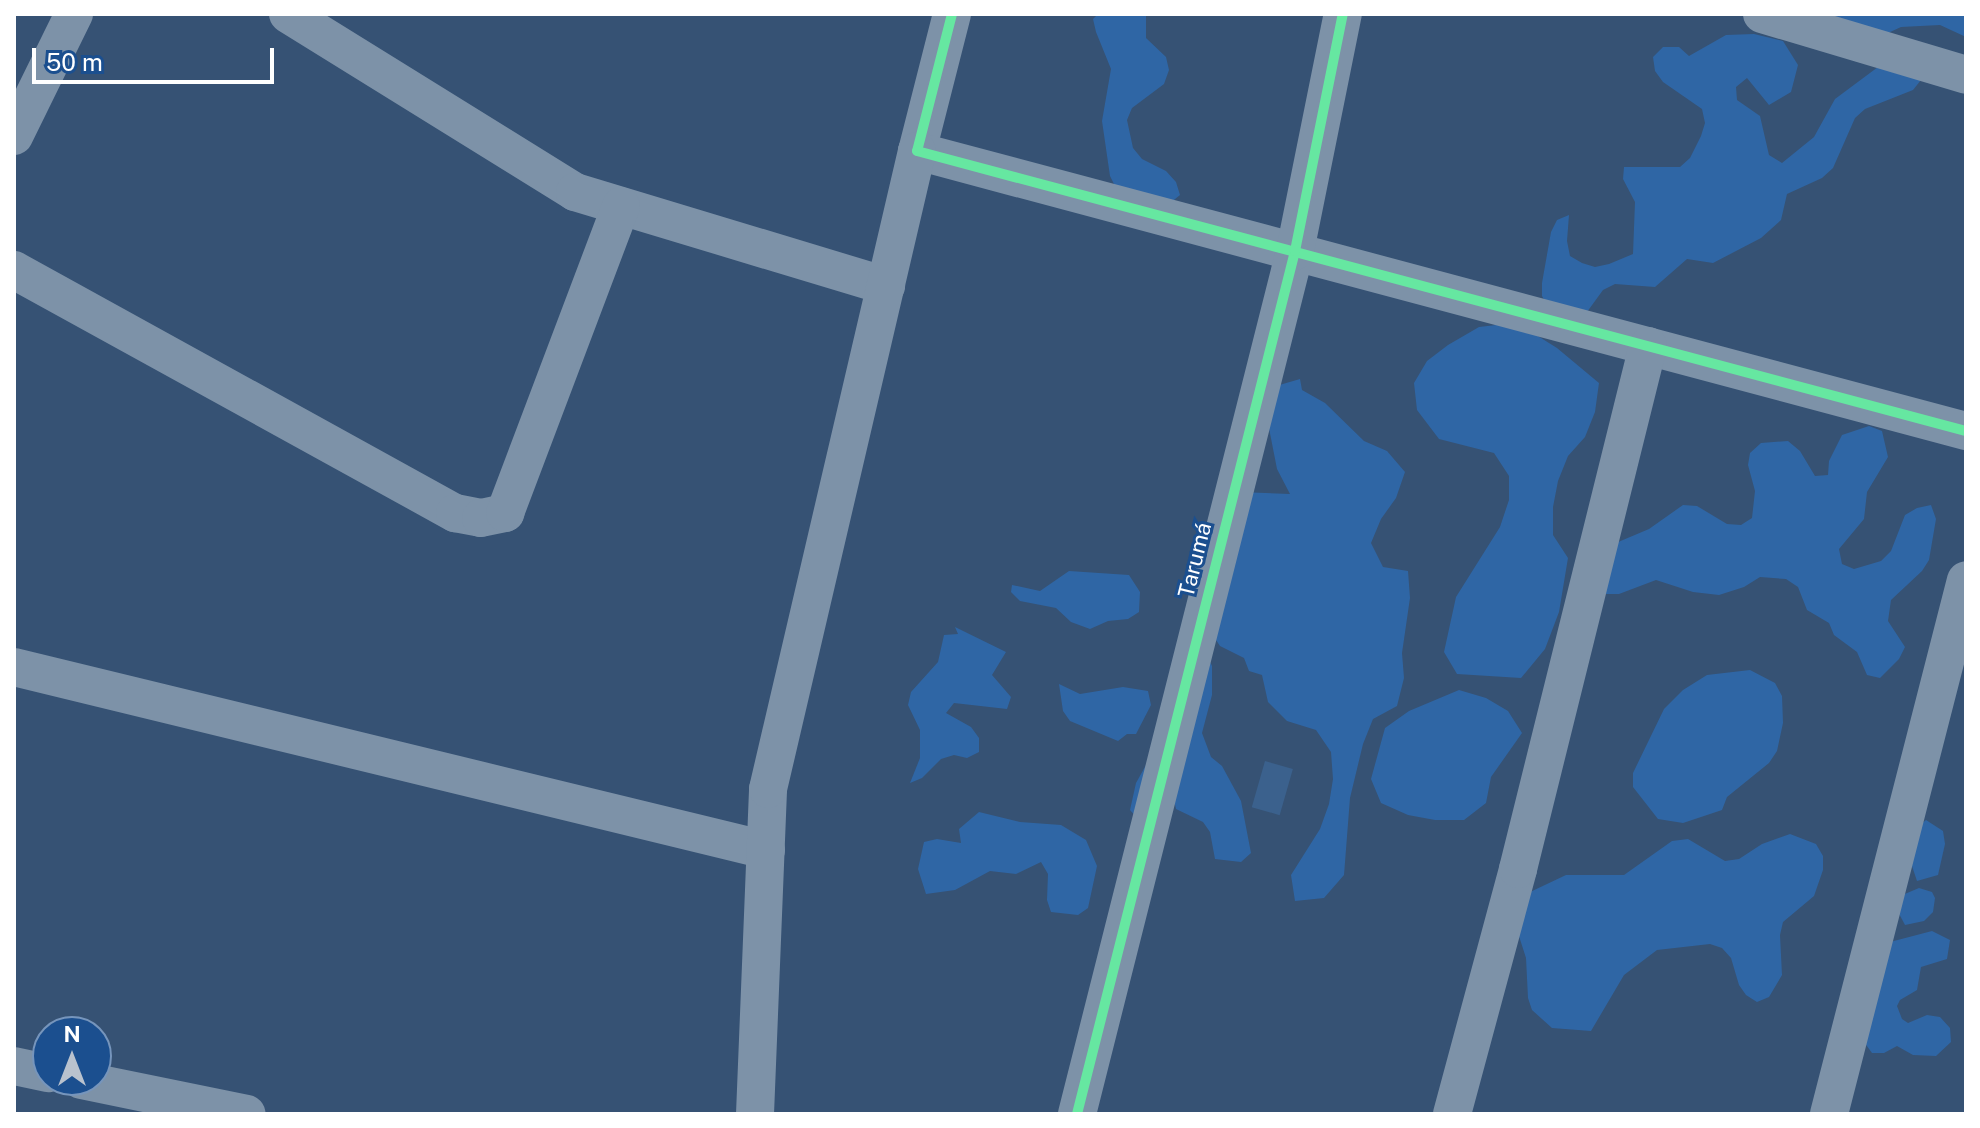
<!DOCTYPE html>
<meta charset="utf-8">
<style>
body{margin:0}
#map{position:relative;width:1980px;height:1128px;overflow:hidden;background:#365274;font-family:"Public Sans",sans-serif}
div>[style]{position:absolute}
.green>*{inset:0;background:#2f66a5}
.water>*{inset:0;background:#3b618d;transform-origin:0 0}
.minor>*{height:38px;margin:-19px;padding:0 19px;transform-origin:19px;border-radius:19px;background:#7d92a8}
.cycleway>*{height:10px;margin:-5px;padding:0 5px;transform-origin:5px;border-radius:5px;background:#66e7a1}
span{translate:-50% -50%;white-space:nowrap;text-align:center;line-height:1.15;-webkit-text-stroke:6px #1b4f8f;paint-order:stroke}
.street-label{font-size:22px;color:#fff}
.frame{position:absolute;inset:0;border:16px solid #fff;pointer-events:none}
.north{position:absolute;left:32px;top:1016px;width:80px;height:80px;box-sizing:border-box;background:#1b4f8f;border:2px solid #7695bc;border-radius:50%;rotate:0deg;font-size:22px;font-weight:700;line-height:32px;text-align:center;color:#fff}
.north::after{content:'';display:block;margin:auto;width:28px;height:36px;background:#b9c2ce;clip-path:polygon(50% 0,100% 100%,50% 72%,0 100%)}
.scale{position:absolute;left:32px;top:48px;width:242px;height:36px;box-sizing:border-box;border:4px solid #fff;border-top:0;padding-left:10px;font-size:24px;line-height:28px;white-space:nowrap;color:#fff;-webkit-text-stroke:6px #1b4f8f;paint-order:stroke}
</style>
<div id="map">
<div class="green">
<div style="clip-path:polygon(1098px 14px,1146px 14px,1146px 38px,1166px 57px,1169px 70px,1164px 84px,1132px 108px,1127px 120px,1133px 148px,1142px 159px,1166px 171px,1176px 182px,1180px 195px,1169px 204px,1116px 188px,1110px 176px,1102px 121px,1111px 69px,1096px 32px,1093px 19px)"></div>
<div style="clip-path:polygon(1829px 14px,1966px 14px,1966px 37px,1940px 25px,1901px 27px,1877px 38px)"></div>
<div style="clip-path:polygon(1754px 34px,1783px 41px,1798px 65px,1791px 92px,1769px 105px,1747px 78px,1736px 87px,1737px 100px,1760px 116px,1769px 155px,1782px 163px,1814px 137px,1835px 99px,1878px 67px,1921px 80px,1913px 90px,1865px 109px,1855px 118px,1833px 168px,1822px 178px,1787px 194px,1781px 220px,1761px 238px,1713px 263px,1687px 259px,1655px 287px,1615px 284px,1603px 290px,1587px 312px,1549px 308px,1542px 296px,1542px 283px,1551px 232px,1557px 220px,1569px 215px,1567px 241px,1570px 256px,1582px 263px,1595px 267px,1609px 264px,1633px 254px,1635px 202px,1623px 179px,1624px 167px,1680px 167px,1690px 158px,1701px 136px,1705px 123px,1702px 109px,1663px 82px,1655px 71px,1653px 57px,1663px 47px,1679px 47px,1689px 56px,1726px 35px)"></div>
<div style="clip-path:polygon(1505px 324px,1533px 333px,1557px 348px,1599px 383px,1595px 412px,1585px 437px,1568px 456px,1558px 481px,1553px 507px,1553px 535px,1568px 558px,1559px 612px,1545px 649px,1521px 678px,1457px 674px,1444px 652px,1456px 597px,1500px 527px,1509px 500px,1509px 476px,1494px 453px,1439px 439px,1417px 410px,1414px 383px,1427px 361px,1448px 345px,1479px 327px)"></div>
<div style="clip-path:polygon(1300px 379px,1302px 390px,1325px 403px,1364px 441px,1387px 451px,1405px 472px,1396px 498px,1381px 519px,1371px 543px,1383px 567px,1408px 571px,1410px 598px,1402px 653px,1404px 678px,1397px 706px,1373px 719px,1363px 744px,1350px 798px,1344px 875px,1324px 898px,1295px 901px,1291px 875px,1320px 829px,1329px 804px,1333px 779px,1331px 752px,1316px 730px,1287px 721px,1268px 702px,1262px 675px,1249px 671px,1244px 658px,1220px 646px,1202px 619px,1239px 492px,1290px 494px,1277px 469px,1266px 413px,1276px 386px)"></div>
<div style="clip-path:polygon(1869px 426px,1882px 431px,1888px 457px,1867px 492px,1864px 519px,1839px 549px,1842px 564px,1854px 569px,1881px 561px,1891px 551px,1905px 515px,1917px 508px,1931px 505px,1936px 519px,1929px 560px,1922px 571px,1891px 600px,1888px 621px,1905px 647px,1899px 659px,1880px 678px,1867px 675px,1857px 652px,1834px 635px,1829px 623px,1807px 610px,1798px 587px,1786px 579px,1760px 577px,1744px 587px,1719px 595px,1693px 592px,1656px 580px,1619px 594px,1592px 594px,1604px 548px,1649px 529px,1683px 505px,1697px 506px,1727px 524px,1741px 525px,1752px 518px,1755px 491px,1748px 465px,1750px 453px,1761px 443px,1788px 441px,1800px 451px,1815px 476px,1828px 475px,1829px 461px,1842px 435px)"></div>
<div style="clip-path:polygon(1069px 571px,1129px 575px,1140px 592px,1139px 612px,1128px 619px,1108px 621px,1090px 629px,1071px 622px,1056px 608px,1020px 601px,1011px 592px,1012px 585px,1040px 591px)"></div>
<div style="clip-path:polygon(955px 627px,1006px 652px,992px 675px,1011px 697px,1007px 709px,954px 703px,946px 713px,971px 727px,979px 738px,979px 752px,967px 758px,954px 755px,941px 759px,922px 778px,910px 783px,920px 758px,920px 730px,908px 705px,911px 692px,938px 662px,944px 635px,958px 634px)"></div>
<div style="clip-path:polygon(1207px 655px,1212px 666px,1212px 695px,1202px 733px,1211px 757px,1222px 766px,1241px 801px,1251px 853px,1241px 862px,1215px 859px,1210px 832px,1203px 822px,1176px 809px,1173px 795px,1139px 820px,1130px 810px,1136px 783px)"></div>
<div style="clip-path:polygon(1750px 670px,1775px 683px,1782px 696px,1783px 723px,1777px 751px,1769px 763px,1727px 797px,1722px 810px,1683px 823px,1658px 819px,1633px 787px,1633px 773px,1664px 709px,1683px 690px,1707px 675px)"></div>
<div style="clip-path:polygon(1059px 684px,1080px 694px,1123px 687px,1148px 691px,1151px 705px,1136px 734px,1127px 734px,1118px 741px,1070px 721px,1063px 711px)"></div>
<div style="clip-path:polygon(1459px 690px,1486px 698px,1508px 711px,1522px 733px,1491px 777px,1486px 803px,1464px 820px,1435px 820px,1408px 815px,1381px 803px,1371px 779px,1385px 728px,1409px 711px)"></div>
<div style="clip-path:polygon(979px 812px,1020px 822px,1061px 825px,1086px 840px,1097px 866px,1088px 908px,1078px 915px,1051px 912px,1047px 900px,1048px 874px,1041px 862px,1016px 874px,990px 871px,955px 890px,926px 894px,918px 869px,924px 842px,937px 839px,961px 843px,959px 829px)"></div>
<div style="clip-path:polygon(1926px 820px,1943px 831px,1945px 844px,1938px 875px,1917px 881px,1911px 863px,1921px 824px)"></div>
<div style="clip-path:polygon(1790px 834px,1816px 844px,1823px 856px,1823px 870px,1814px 896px,1783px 922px,1780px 935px,1782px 975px,1769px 997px,1757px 1002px,1746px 995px,1739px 985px,1731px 958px,1722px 948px,1710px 944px,1657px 950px,1624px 975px,1591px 1031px,1552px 1028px,1532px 1010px,1528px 998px,1526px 958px,1518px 933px,1528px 893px,1566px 875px,1624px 875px,1672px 841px,1688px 839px,1725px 861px,1739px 859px,1762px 844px)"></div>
<div style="clip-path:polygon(1919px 888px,1932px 892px,1935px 898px,1933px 912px,1924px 921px,1905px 925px,1896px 908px,1900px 896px)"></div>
<div style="clip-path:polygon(1932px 931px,1950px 940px,1947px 959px,1921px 967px,1917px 990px,1900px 1000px,1897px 1006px,1902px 1019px,1908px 1023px,1927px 1015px,1940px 1017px,1950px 1028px,1951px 1042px,1936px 1056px,1913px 1055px,1897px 1046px,1884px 1053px,1872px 1053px,1864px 1042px,1890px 942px)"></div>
</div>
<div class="water">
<div style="left:1265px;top:761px;width:29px;height:48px;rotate:16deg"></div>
</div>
<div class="minor">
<div style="left:288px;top:14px;width:338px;rotate:31.8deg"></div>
<div style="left:575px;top:192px;width:325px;rotate:16.8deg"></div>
<div style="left:952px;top:14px;width:141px;rotate:104.3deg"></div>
<div style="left:917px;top:151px;width:1086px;rotate:14.95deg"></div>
<div style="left:1762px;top:14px;width:213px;rotate:16.6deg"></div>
<div style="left:14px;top:136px;width:136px;rotate:-63.8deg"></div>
<div style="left:14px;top:270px;width:504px;rotate:28.86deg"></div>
<div style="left:455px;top:513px;width:26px;rotate:11deg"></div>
<div style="left:481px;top:518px;width:25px;rotate:-12deg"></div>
<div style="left:505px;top:513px;width:328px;rotate:-69.3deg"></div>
<div style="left:14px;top:667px;width:774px;rotate:13.68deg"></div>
<div style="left:14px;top:1066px;width:35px;rotate:12deg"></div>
<div style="left:81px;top:1080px;width:169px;rotate:11.6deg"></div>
<div style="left:755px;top:1114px;width:325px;rotate:-87.7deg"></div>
<div style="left:768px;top:789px;width:655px;rotate:-76.85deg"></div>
<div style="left:1077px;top:1114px;width:890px;rotate:-75.82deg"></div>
<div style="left:1295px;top:251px;width:242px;rotate:-78.6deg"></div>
<div style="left:1452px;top:1114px;width:254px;rotate:-74.9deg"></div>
<div style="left:1518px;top:869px;width:539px;rotate:-76.04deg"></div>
<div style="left:1829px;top:1114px;width:551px;rotate:-75.61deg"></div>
</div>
<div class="cycleway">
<div style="left:952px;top:14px;width:141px;rotate:104.3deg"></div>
<div style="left:917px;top:151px;width:1086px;rotate:14.95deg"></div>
<div style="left:1077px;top:1114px;width:890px;rotate:-75.82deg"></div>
<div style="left:1295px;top:251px;width:242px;rotate:-78.6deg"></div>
</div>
<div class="street-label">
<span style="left:1195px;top:560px;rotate:-76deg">Tarumá</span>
</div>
<div class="frame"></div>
<div class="north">N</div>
<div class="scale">50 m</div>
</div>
